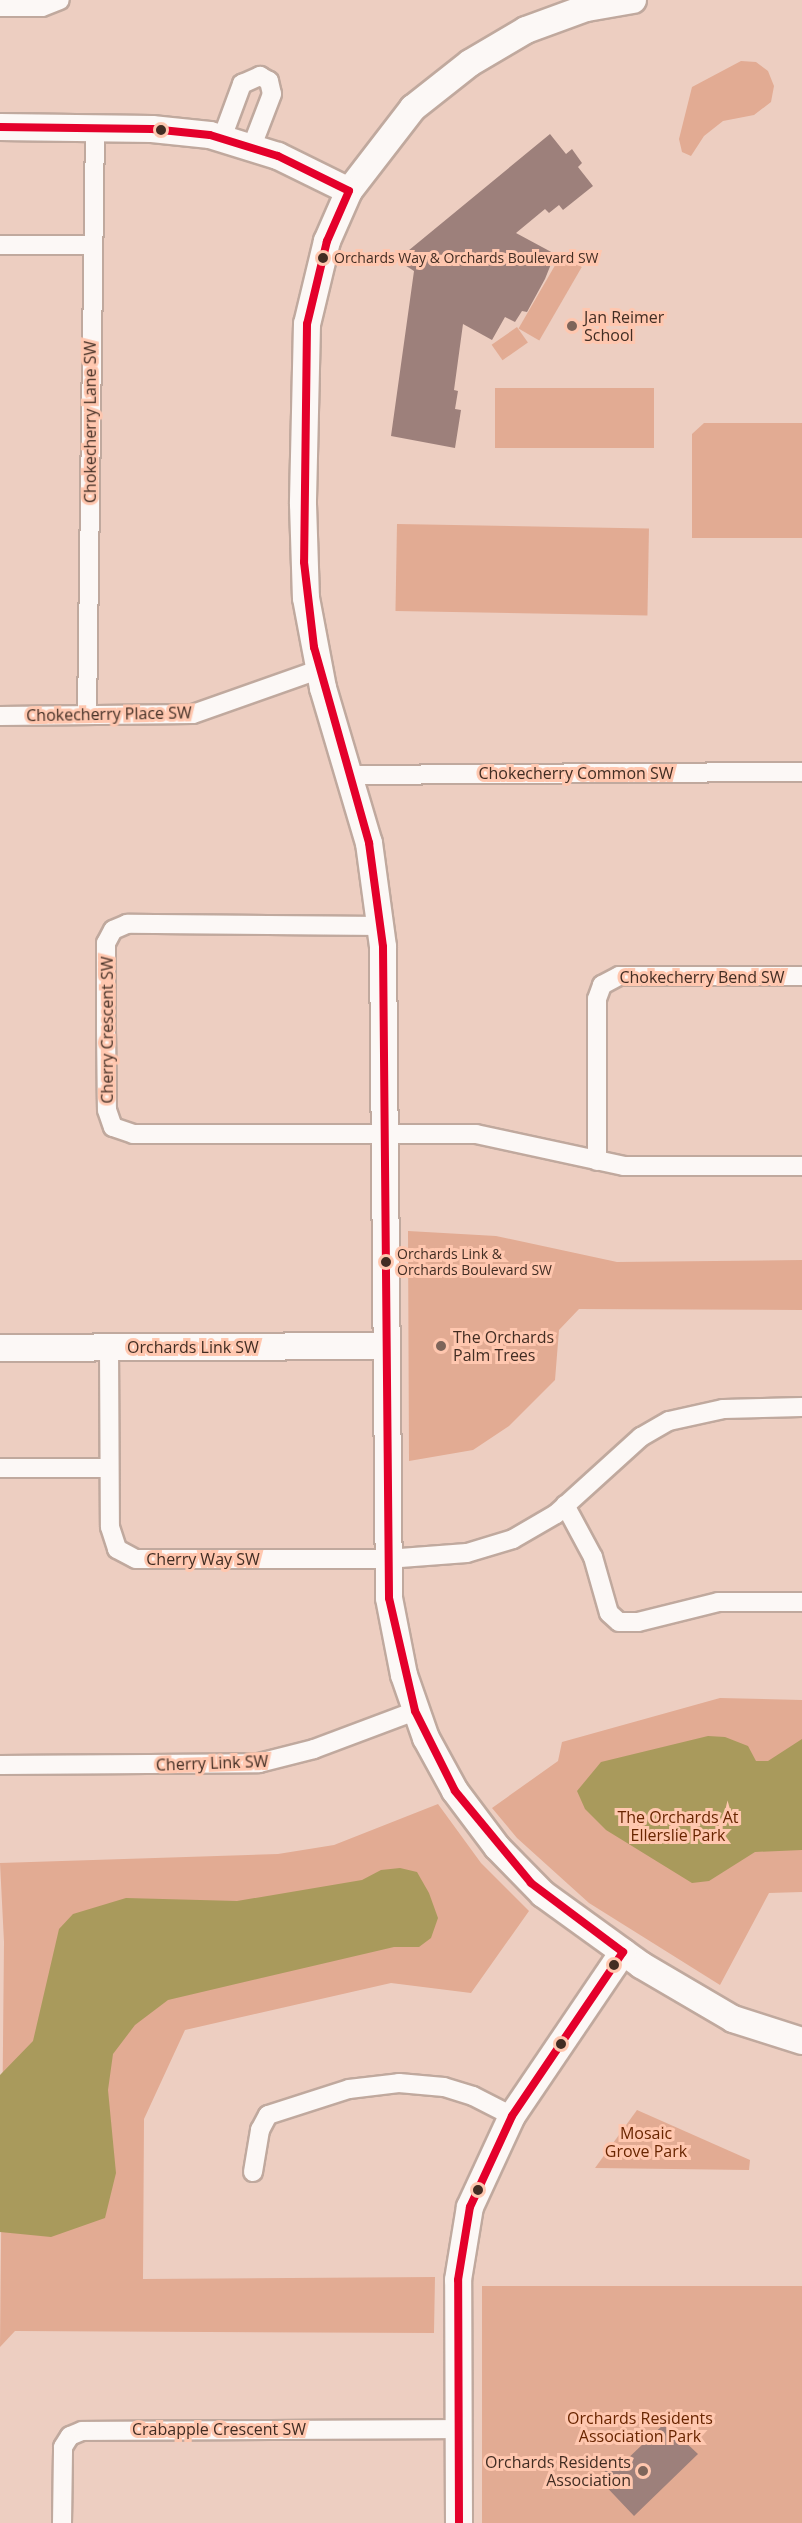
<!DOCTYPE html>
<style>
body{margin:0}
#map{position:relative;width:802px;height:2523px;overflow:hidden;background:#edcec1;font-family:"Open Sans",sans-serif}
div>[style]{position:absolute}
.green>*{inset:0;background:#e2ab93;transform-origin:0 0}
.water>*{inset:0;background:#a99a5c}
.building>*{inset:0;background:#9d807b}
.roads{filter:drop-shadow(2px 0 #c0a99e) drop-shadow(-2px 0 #c0a99e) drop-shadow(0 2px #c0a99e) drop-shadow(0 -2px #c0a99e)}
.street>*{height:18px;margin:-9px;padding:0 9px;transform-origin:9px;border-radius:9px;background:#fcf8f6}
.secondary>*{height:26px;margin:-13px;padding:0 13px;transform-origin:13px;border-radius:13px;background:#fcf8f6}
.bus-1>*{height:8px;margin:-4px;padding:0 4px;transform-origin:4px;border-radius:4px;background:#e4002b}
.dots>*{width:16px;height:16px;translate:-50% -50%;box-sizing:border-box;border:3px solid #ffc7af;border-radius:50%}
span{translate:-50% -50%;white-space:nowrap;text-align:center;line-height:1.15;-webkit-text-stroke:6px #ffc7af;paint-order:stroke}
.bus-label{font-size:14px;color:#422d23}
.left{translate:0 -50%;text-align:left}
.poi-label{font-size:16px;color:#422d23}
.right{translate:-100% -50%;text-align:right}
.street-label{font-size:16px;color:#422d23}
.park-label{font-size:16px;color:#692500}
</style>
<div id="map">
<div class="green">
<div style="clip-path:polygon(741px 61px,756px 62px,768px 71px,774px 86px,771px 102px,754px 115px,723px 121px,704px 136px,691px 156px,682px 152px,679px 139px,692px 87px)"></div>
<div style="left:561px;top:255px;width:24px;height:85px;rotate:30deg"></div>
<div style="left:517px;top:327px;width:19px;height:31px;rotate:55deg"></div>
<div style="left:495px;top:388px;width:159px;height:60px"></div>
<div style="clip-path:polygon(704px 423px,802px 423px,802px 538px,692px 538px,692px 434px)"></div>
<div style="left:397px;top:524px;width:252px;height:87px;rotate:1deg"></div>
<div style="clip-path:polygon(408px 1231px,496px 1236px,617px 1262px,802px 1260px,802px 1310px,579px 1309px,559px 1330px,555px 1380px,509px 1426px,473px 1450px,409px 1461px)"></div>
<div style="clip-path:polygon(720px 1698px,802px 1700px,802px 1892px,769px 1893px,720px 1985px,589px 1903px,517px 1838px,492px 1808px,558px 1761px,562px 1742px)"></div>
<div style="clip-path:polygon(438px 1804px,481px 1863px,529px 1911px,471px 1993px,391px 1983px,185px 2030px,144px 2119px,143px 2279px,435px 2277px,434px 2333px,15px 2331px,0 2347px,4px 1942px,0 1863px,278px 1854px,334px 1845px)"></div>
<div style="clip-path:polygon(637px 2110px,750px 2160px,749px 2170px,595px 2168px)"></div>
<div style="left:802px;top:2286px;width:237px;height:320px;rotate:90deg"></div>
</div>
<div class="water">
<div style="clip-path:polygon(708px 1736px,725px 1737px,748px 1746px,756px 1761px,768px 1761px,802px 1739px,802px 1850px,755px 1852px,709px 1881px,692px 1883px,606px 1830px,585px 1809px,577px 1791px,601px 1762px)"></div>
<div style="clip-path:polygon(400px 1868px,417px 1872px,429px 1893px,438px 1918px,431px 1938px,419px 1947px,394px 1947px,168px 2000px,135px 2025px,113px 2054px,108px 2090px,116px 2173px,105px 2218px,51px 2237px,0 2232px,0 2075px,33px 2041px,59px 1929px,73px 1914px,126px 1898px,237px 1901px,362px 1880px,381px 1870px)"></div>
</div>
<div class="building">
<div style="clip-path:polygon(550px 134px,566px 154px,572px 149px,582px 163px,578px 167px,593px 186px,563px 210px,559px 205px,549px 213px,545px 209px,516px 233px,555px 254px,545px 279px,527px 312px,522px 311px,515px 322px,505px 317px,492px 340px,463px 324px,454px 390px,458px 391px,455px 409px,461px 410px,455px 448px,391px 436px,414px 271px,397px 260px)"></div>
<div style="clip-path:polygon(665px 2423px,698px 2454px,634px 2516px,598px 2478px,617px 2460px,622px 2464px)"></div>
</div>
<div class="roads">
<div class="street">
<div style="left:0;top:7px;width:42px"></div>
<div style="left:42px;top:7px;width:19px;rotate:-21deg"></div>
<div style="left:222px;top:138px;width:58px;rotate:-69.7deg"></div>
<div style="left:242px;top:84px;width:20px;rotate:-24deg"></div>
<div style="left:260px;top:76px;width:10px;rotate:29deg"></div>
<div style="left:269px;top:81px;width:13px;rotate:77deg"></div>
<div style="left:272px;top:94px;width:56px;rotate:111deg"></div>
<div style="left:0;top:245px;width:92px"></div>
<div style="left:87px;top:715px;width:587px;rotate:-89.22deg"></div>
<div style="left:0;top:716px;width:193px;rotate:-0.6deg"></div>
<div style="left:193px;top:714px;width:133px;rotate:-19.4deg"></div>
<div style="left:350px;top:775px;width:452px;rotate:-0.4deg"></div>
<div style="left:381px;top:926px;width:254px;rotate:-179.5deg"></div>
<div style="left:127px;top:924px;width:15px;rotate:157deg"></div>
<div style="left:113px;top:930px;width:15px;rotate:118deg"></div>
<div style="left:106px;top:943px;width:87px;rotate:90deg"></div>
<div style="left:106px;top:1030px;width:80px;rotate:89.3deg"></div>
<div style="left:107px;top:1110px;width:18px;rotate:71deg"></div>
<div style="left:113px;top:1127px;width:21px;rotate:19deg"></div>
<div style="left:133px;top:1134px;width:343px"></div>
<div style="left:476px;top:1134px;width:151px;rotate:12.2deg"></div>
<div style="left:624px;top:1166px;width:178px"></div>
<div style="left:597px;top:1161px;width:162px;rotate:-90deg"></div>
<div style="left:597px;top:999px;width:15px;rotate:-70deg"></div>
<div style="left:602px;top:985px;width:19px;rotate:-28deg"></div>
<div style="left:619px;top:976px;width:183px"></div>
<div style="left:109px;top:1348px;width:179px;rotate:89.7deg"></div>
<div style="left:110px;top:1527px;width:23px;rotate:72deg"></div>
<div style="left:117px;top:1549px;width:21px;rotate:28deg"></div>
<div style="left:136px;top:1559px;width:251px"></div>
<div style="left:387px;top:1559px;width:80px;rotate:-4.3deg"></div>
<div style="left:467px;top:1553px;width:48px;rotate:-16.9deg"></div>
<div style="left:513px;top:1539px;width:50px;rotate:-30.2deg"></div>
<div style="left:556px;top:1514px;width:115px;rotate:-42.2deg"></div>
<div style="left:641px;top:1437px;width:32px;rotate:-30deg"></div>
<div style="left:669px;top:1421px;width:55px;rotate:-12.5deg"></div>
<div style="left:723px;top:1409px;width:79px;rotate:-1.5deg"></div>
<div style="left:0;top:1468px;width:109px"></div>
<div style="left:565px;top:1505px;width:59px;rotate:61.7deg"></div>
<div style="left:593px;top:1557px;width:58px;rotate:74.1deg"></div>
<div style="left:609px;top:1613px;width:13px;rotate:42deg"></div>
<div style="left:619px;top:1622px;width:19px"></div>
<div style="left:638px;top:1622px;width:82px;rotate:-14deg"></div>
<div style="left:718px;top:1602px;width:84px"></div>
<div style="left:0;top:1765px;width:259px;rotate:-0.4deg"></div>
<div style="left:259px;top:1763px;width:57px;rotate:-14.3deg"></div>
<div style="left:314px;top:1749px;width:108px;rotate:-20.6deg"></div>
<div style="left:253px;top:2172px;width:43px;rotate:-80.5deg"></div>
<div style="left:260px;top:2130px;width:17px;rotate:-62deg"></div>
<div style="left:268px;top:2115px;width:85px;rotate:-17.8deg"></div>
<div style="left:349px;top:2089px;width:50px;rotate:-6.8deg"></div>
<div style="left:399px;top:2083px;width:45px;rotate:5.1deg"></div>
<div style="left:444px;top:2087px;width:30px;rotate:17deg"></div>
<div style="left:473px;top:2096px;width:44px;rotate:27.1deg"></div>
<div style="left:62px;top:2523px;width:76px;rotate:-89.2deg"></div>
<div style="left:63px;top:2447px;width:13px;rotate:-58deg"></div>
<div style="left:70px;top:2436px;width:13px;rotate:-23deg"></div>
<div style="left:82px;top:2431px;width:377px;rotate:-0.3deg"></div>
</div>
<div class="secondary">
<div style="left:633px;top:0;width:48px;rotate:170.3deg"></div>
<div style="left:586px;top:8px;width:64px;rotate:159.9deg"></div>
<div style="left:526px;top:30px;width:65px;rotate:149.5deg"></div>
<div style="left:470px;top:63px;width:73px;rotate:141.7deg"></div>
<div style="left:413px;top:108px;width:105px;rotate:127.6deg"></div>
<div style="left:349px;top:191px;width:55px;rotate:113.7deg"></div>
<div style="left:327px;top:241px;width:85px;rotate:103.5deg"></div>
<div style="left:307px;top:324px;width:180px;rotate:91.3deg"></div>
<div style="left:303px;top:504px;width:94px;rotate:88.2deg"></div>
<div style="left:306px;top:598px;width:92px;rotate:79.3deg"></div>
<div style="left:323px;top:688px;width:162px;rotate:73.5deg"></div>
<div style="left:369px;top:843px;width:105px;rotate:82.3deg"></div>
<div style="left:383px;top:947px;width:651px;rotate:89.47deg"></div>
<div style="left:389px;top:1598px;width:78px;rotate:79deg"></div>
<div style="left:404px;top:1675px;width:67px;rotate:70.8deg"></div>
<div style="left:426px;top:1738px;width:60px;rotate:61.3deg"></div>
<div style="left:455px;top:1791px;width:70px;rotate:53.1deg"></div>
<div style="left:497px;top:1847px;width:66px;rotate:45.6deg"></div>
<div style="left:543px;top:1894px;width:121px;rotate:35.9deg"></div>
<div style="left:641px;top:1965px;width:107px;rotate:30.4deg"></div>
<div style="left:733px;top:2019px;width:72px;rotate:17.7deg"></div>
<div style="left:0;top:127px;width:152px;rotate:0.8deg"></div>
<div style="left:152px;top:129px;width:58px;rotate:5.9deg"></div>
<div style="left:210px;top:135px;width:71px;rotate:17.2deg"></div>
<div style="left:278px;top:156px;width:79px;rotate:26.2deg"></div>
<div style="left:0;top:1348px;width:386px;rotate:-0.3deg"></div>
<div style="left:459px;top:2523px;width:243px;rotate:-90.2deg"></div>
<div style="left:458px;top:2280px;width:74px;rotate:-80.7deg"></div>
<div style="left:470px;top:2207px;width:100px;rotate:-65.2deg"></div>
<div style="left:512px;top:2116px;width:198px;rotate:-55.9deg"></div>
</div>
</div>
<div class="bus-1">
<div style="left:0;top:127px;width:152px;rotate:0.8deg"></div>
<div style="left:152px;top:129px;width:58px;rotate:5.9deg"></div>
<div style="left:210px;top:135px;width:71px;rotate:17.2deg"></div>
<div style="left:278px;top:156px;width:79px;rotate:26.2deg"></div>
<div style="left:349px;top:191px;width:55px;rotate:113.7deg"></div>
<div style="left:327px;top:241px;width:85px;rotate:103.5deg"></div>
<div style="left:307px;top:324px;width:238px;rotate:90.7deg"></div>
<div style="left:304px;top:562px;width:86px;rotate:83.3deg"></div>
<div style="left:314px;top:647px;width:204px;rotate:74.3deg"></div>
<div style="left:369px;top:843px;width:105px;rotate:82.3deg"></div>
<div style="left:383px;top:947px;width:651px;rotate:89.47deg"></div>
<div style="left:389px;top:1598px;width:116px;rotate:77deg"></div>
<div style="left:415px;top:1711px;width:89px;rotate:63.4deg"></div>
<div style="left:455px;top:1791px;width:119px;rotate:50.4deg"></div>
<div style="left:531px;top:1883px;width:115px;rotate:36.9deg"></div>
<div style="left:459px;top:2523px;width:243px;rotate:-90.2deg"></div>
<div style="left:458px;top:2280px;width:74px;rotate:-80.7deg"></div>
<div style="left:470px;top:2207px;width:100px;rotate:-65.2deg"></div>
<div style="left:512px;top:2116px;width:198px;rotate:-55.9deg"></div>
</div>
<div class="dots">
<div style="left:161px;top:130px;background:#422d23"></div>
<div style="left:323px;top:258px;background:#422d23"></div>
<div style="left:572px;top:326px;background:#7e655a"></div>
<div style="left:386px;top:1262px;background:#422d23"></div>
<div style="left:441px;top:1346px;background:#7e655a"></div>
<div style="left:614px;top:1965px;background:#422d23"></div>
<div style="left:561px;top:2044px;background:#422d23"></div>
<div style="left:478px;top:2190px;background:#422d23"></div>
<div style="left:643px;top:2471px;background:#7e655a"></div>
</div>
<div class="bus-label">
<span class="left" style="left:334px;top:258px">Orchards Way &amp; Orchards Boulevard SW</span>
<span class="left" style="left:397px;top:1262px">Orchards Link &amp;<br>Orchards Boulevard SW</span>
</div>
<div class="poi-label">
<span class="left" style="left:584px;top:326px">Jan Reimer<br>School</span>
<span class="left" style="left:453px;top:1346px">The Orchards<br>Palm Trees</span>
<span class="right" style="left:631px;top:2471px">Orchards Residents<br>Association</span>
</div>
<div class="street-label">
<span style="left:90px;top:422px;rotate:-90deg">Chokecherry Lane SW</span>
<span style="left:109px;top:714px;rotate:-1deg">Chokecherry Place SW</span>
<span style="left:576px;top:773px">Chokecherry Common SW</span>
<span style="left:702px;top:977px">Chokecherry Bend SW</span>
<span style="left:107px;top:1030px;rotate:-90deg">Cherry Crescent SW</span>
<span style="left:193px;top:1347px">Orchards Link SW</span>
<span style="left:203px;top:1559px">Cherry Way SW</span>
<span style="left:212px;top:1763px;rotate:-2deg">Cherry Link SW</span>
<span style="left:219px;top:2429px">Crabapple Crescent SW</span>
</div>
<div class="park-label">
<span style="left:678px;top:1826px">The Orchards At<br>Ellerslie Park</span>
<span style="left:646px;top:2142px">Mosaic<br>Grove Park</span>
<span style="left:640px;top:2427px">Orchards Residents<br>Association Park</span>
</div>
</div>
